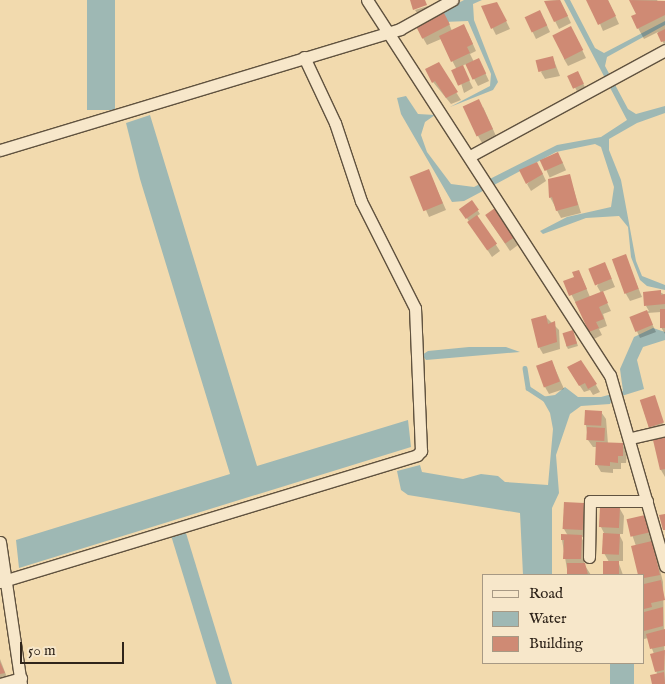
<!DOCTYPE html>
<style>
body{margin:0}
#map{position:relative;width:665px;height:684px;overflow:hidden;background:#f2daae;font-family:"IM FELL English",serif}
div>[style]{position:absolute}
.water>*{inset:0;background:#9eb8b4;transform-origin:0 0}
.shadow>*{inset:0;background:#0003;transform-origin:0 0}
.stream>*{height:4.5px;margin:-2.25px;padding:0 2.25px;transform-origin:2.25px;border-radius:2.25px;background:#9eb8b4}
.building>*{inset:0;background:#cf8a74;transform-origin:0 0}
.roads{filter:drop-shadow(1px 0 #60523f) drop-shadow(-1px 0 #60523f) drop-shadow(0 1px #60523f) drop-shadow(0 -1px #60523f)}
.minor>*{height:11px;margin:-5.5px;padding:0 5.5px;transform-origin:5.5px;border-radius:5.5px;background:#f7e7ca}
span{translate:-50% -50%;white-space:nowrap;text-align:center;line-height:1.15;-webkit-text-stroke:4px #f7e7ca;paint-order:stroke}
.legend{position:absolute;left:482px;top:574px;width:162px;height:90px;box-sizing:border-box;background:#f7e7ca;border:1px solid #a79984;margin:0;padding:6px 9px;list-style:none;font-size:15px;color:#2f241a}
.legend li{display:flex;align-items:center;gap:10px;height:25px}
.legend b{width:25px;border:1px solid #a79984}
.scale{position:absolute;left:20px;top:642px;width:104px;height:22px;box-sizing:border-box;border:2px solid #2f241a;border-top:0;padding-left:6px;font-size:15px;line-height:18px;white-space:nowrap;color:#2f241a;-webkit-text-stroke:4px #f7e7ca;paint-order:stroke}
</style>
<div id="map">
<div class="water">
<div style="left:87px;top:0;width:28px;height:110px"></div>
<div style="clip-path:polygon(464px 0,482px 0,473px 4px,474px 20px,498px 82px,493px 90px,450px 107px,490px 86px,491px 74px,468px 21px,420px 23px)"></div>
<div style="clip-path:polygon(564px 0,570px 0,595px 48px,604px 53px,665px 21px,665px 25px,607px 57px,605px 66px,628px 109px,636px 114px,665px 106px,665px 113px,637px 123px,609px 139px,609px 150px,621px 180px,636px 261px,642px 276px,665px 285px,665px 290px,647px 286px,640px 280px,631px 257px,628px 227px,619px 216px,586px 218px,543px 234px,540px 231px,567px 217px,611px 207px,614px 187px,601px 147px,595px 144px,556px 152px,464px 201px,452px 202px,401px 114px,397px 98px,406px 96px,418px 114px,435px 115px,425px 122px,421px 135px,427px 152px,451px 184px,474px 187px,557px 145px,601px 137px,627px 120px)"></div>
<div style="clip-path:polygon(150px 115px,257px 466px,408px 420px,411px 447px,19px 568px,16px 540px,230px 474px,140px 179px,126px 123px)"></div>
<div style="clip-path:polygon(653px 328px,665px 332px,665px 340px,643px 347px,637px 360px,644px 389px,612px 399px,610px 404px,581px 406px,570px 414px,556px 455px,559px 493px,552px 508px,552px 575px,523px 575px,520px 513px,408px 495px,401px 490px,397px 471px,420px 465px,422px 472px,463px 479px,481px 474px,498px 476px,505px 482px,548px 485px,553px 429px,550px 413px,541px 397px,555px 395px,565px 387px,578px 397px,601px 397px,623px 391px,620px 369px,634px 337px)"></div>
<div style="clip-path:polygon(469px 347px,506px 347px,520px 352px,426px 360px,422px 355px,428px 351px)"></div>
<div style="left:186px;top:533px;width:158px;height:15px;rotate:73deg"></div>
<div style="left:610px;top:663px;width:24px;height:21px"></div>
</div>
<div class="shadow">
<div style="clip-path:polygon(560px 0,571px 23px,559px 29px,545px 1px)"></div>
<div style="clip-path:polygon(590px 0,608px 0,619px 24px,603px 31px)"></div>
<div style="clip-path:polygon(632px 0,657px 0,660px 5px,665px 3px,665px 46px,658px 32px,644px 39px,638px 28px,638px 14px)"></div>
<div style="clip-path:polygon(428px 6px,430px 12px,419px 16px,415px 10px)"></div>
<div style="clip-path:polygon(482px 7px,501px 11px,510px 29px,496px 35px)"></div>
<div style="clip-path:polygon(526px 18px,544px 19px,550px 32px,536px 39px)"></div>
<div style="clip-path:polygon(448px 21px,452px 31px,468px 33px,476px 51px,470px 54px,474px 62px,482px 66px,489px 81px,478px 86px,466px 64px,462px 66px,473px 88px,464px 93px,457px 70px,441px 39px,427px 45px,423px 38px)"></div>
<div style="clip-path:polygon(575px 35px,586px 58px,568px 66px,564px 59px)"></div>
<div style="clip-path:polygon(553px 58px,560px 76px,545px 79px,541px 72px)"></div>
<div style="clip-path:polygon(438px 64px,461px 100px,451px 104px,433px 82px)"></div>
<div style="left:577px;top:72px;width:17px;height:9px;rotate:62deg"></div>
<div style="clip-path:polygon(483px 107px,496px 136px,482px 143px,478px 136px)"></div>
<div style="left:562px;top:161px;width:10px;height:18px;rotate:66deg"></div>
<div style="clip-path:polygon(541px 170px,546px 181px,531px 191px,527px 184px)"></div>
<div style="clip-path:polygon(569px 175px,581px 213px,561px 218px,550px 197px)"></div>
<div style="clip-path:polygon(412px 178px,432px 178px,446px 210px,429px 217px)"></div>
<div style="clip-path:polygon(472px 202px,480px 214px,477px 216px,500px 251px,492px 257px,461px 209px)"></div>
<div style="clip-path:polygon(495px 210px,518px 245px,510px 251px,491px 223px)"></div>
<div style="clip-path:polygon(625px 256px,642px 297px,630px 301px,626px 294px)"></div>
<div style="clip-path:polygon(608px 270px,615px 287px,602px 292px,611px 311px,603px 314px,607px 326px,599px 329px,602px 335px,594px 339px,565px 282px,582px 278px,590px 297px,601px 293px,597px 286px)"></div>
<div style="clip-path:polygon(660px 292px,665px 295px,665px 334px,661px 327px,661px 312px,647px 313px,656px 332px,640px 338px,631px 318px,649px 311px,646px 306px)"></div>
<div style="clip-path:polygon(545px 316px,559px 330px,560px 349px,543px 354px,539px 347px)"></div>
<div style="clip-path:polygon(573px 332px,578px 346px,568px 349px,566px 345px)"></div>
<div style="clip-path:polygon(580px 361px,596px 385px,600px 392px,593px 395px,590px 390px,584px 392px,572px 374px)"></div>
<div style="clip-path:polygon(552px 362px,564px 389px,549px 394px,545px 387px)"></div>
<div style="left:654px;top:397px;width:36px;height:14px;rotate:72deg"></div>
<div style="clip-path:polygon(601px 412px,606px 419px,608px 444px,623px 445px,627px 452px,626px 463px,621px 463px,621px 469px,613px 469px,613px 473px,601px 472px,597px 465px,597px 447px,593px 447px,588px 440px,586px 425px)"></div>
<div style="clip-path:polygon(665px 438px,665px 477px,661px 470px)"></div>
<div style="clip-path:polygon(583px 504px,587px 511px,586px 537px,581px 537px,585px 544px,584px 564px,591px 575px,568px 575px,562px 540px,568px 536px,564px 529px)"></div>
<div style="clip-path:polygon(620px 509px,624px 516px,623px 534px,619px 534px,623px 542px,623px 561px,618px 561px,623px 575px,604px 575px,604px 562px,609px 562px,604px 553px,604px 533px,601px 527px)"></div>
<div style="clip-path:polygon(627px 520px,648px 523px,663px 582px,665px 684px,653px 684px,657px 675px,654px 654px,648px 638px,644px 639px,644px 575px,639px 575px,632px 547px,636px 546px)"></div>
<div style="clip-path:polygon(0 659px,8px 680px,0 682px)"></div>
</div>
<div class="stream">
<div style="left:525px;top:368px;width:20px;rotate:81deg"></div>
<div style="left:528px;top:388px;width:20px;rotate:33deg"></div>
</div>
<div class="building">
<div style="clip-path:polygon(410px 0,425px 0,427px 5px,413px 10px)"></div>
<div style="clip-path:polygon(560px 0,568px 16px,554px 22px,544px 1px)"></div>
<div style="clip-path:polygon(586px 0,608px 0,616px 16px,598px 25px)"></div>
<div style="clip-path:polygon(629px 0,665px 1px,665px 15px,637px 29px,631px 16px,636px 14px)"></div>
<div style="clip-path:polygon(497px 2px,507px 21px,491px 29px,481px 6px)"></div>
<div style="left:540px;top:10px;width:17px;height:17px;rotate:65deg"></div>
<div style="left:444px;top:13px;width:13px;height:31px;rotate:63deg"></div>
<div style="clip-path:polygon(464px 24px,473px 44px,467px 47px,470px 53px,451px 62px,439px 36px)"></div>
<div style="left:571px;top:26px;width:27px;height:21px;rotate:63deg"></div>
<div style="clip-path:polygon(665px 29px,665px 41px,661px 42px,657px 33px)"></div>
<div style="left:553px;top:56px;width:12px;height:18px;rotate:76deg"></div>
<div style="left:479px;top:58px;width:17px;height:15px;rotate:65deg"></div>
<div style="clip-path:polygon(439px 62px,458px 92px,446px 98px,435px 81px,432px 83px,425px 69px)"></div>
<div style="left:463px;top:65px;width:17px;height:13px;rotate:66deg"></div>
<div style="left:578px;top:71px;width:14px;height:12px;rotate:65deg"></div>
<div style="left:479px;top:99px;width:33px;height:18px;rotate:65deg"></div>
<div style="left:558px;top:152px;width:12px;height:20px;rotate:66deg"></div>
<div style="clip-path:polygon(537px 162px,543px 174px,526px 184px,519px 170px)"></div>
<div style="left:429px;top:169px;width:37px;height:21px;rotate:68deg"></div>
<div style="clip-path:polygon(570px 174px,578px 205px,556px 211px,552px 197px,549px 198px,548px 179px)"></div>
<div style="left:472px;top:200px;width:12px;height:16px;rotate:55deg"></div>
<div style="left:495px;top:208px;width:35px;height:12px;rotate:55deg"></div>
<div style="left:477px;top:215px;width:35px;height:12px;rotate:55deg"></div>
<div style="left:626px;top:254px;width:37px;height:15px;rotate:70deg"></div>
<div style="left:605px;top:262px;width:18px;height:18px;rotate:68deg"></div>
<div style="clip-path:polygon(579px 270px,587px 289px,569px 296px,563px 281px,574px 277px,572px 272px)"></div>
<div style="clip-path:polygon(661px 290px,661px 295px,665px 294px,665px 304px,644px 306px,643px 292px)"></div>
<div style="clip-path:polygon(603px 291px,608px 303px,599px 307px,604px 319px,596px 322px,599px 328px,589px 332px,575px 302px)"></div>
<div style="left:660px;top:309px;width:5px;height:19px"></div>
<div style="left:647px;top:310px;width:16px;height:19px;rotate:68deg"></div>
<div style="clip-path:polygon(546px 315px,548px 324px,555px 321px,557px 342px,538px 348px,531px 319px)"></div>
<div style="left:573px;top:330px;width:14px;height:11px;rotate:73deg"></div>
<div style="left:552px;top:360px;width:23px;height:17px;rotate:70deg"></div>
<div style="clip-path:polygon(581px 360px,597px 384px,588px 389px,585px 383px,579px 386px,567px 367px)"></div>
<div style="left:655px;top:395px;width:29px;height:16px;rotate:72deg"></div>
<div style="left:585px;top:410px;width:17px;height:15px;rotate:3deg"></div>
<div style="left:587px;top:427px;width:18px;height:13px;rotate:3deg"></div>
<div style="clip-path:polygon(665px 437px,665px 469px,660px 470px,653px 440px)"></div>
<div style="clip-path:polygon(596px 442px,623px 443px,623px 456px,618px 456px,618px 463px,610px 462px,610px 466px,595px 465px)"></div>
<div style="left:564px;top:502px;width:20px;height:27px;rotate:3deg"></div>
<div style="left:600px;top:507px;width:20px;height:20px;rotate:3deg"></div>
<div style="clip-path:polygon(665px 514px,665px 530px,663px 530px,659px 515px)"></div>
<div style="left:645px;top:515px;width:18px;height:19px;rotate:77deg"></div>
<div style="left:603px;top:533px;width:17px;height:21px;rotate:3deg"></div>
<div style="clip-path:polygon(561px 534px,582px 535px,581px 559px,563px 559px,564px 540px,561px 540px)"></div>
<div style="clip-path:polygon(652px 541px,660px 575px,644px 578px,644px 575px,638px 575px,631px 546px)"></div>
<div style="left:603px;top:561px;width:16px;height:14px"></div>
<div style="clip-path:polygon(567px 563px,585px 563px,588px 575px,567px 575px)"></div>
<div style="clip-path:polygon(661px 580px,665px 600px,651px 603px,652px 607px,644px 609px,644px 584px)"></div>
<div style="clip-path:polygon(663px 607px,663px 626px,644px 631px,644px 612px)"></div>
<div style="clip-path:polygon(665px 629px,665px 646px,650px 649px,646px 634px)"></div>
<div style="clip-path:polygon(665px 650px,664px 670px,655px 672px,650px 654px)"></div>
<div style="clip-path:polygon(0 662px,5px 673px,0 674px)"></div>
<div style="clip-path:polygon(664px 672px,665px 684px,652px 684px,650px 675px)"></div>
</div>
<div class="roads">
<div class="minor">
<div style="left:367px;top:0;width:447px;rotate:57.1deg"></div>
<div style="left:610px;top:375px;width:199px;rotate:73.9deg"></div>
<div style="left:0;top:150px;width:418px;rotate:-16.8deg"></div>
<div style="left:400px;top:29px;width:60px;rotate:-29.1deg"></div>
<div style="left:470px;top:156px;width:222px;rotate:-28.5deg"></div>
<div style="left:631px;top:438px;width:35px;rotate:-13deg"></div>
<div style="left:0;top:542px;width:144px;rotate:81.6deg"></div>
<div style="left:589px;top:557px;width:56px;rotate:-89deg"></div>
<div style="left:590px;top:501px;width:57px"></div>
<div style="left:0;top:582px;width:436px;rotate:-16.9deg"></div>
<div style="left:417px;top:455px;width:6px;rotate:-45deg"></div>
<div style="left:421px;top:451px;width:143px;rotate:-92.4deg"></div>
<div style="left:415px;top:308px;width:120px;rotate:-116.8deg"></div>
<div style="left:361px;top:201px;width:82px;rotate:-108.4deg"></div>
<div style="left:335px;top:123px;width:73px;rotate:-115.2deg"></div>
<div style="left:0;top:684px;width:22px;rotate:-16deg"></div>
</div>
</div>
<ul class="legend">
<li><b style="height:6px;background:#f7e7ca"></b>Road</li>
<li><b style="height:14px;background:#9eb8b4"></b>Water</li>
<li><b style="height:14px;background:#cf8a74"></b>Building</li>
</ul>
<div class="scale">50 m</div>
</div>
